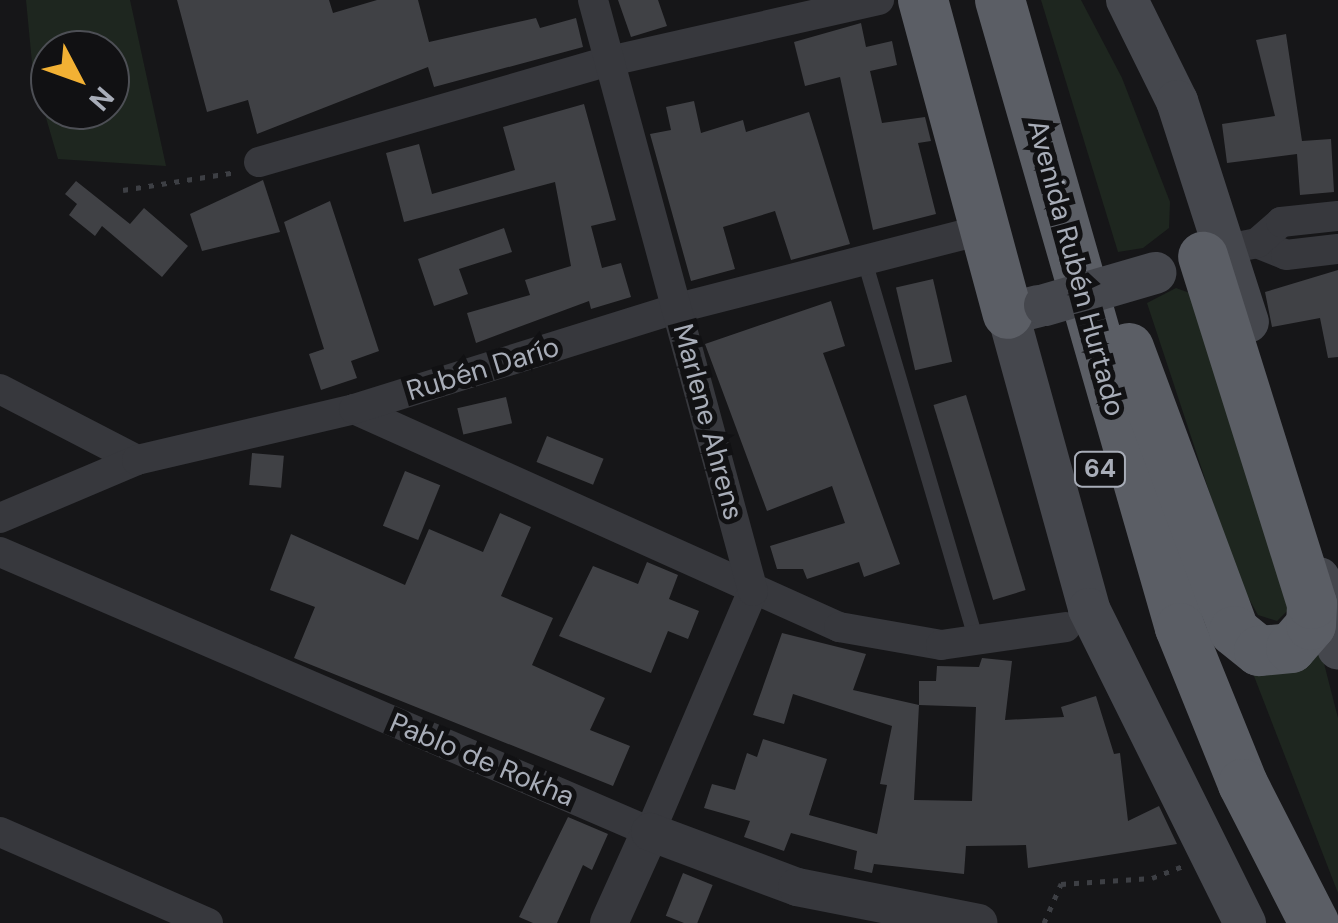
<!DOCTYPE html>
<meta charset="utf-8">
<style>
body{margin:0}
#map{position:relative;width:1338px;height:923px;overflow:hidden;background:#161618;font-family:"DM Sans",sans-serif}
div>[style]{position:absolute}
.green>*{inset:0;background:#1e261f}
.building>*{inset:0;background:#404145;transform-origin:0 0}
.path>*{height:5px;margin-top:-2.5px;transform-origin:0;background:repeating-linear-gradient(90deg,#3d3f44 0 5px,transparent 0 13px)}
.service>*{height:15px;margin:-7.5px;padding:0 7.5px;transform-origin:7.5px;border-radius:7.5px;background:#37383d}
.minor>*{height:30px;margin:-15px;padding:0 15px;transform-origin:15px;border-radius:15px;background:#37383d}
.tertiary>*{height:38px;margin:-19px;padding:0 19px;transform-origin:19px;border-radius:19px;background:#37383d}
.secondary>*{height:42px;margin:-21px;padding:0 21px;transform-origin:21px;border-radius:21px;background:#45474d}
.trunk>*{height:50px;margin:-25px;padding:0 25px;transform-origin:25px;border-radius:25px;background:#5b5e65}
.secondary-bridge>*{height:42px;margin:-21px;padding:0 21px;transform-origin:21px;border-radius:21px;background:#45474d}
span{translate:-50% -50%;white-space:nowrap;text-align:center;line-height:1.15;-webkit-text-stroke:10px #111113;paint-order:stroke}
.shield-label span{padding:2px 8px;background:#111113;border:2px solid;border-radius:8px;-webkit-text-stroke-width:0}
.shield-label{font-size:25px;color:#a8adb8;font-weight:700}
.street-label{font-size:28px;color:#a8adb8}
.north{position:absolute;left:30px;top:30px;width:100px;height:100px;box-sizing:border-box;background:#111113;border:2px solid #4d4f55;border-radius:50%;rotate:131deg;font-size:28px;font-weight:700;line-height:40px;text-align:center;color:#a8adb8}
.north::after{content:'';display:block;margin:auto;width:35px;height:45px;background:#f2b134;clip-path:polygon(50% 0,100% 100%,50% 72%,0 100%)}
</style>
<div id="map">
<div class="green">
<div style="clip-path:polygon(evenodd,26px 0,130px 0,166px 166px,58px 159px,33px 73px,26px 0,50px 50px,110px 50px,110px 110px,50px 110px,50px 50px)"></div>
<div style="clip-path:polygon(1041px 0,1081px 0,1122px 78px,1170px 202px,1169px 228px,1143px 248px,1118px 252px)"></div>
<div style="clip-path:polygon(1176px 288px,1201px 297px,1291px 607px,1277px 621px,1258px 615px,1238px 579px,1147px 303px)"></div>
<div style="clip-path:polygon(1319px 644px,1338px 718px,1338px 893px,1247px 658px)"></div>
</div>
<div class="building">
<div style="clip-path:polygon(177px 0,329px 0,333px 13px,377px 0,418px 0,429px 42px,536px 18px,540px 28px,576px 18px,583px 47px,434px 87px,428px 67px,257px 134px,248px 100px,207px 112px)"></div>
<div style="clip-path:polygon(618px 0,658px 0,667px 26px,631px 37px)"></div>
<div style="clip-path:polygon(861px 23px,866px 47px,892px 41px,897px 65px,870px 71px,882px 123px,925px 117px,931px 141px,918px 143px,936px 214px,873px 230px,840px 77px,805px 86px,794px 42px)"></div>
<div style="clip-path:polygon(1286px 34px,1302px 141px,1331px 139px,1334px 192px,1300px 195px,1297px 154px,1227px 163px,1222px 124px,1275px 116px,1256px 40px)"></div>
<div style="clip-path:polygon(694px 101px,701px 133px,743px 120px,746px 132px,809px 112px,850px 244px,791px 260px,775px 211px,723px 227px,735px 269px,691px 281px,650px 134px,671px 130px,666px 107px)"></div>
<div style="clip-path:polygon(584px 104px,616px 220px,591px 226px,602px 268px,621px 263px,631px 297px,591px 309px,589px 301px,476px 343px,467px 313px,530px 295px,525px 280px,571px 266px,555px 182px,404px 222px,386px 153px,419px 144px,432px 194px,515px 170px,503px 127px)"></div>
<div style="clip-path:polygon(263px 180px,280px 232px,202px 251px,190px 214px)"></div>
<div style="clip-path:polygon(76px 181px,130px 224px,144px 208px,188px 246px,162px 277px,102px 226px,95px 236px,69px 215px,77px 204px,65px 194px)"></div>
<div style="clip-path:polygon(330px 201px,379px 351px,351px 361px,357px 378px,321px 390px,309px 354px,324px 349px,284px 222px)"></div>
<div style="clip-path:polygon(504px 228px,512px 252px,459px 269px,468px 294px,434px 306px,418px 259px)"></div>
<div style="clip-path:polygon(1338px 270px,1338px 357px,1328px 358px,1320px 318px,1272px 327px,1265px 292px)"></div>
<div style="left:933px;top:279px;width:85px;height:38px;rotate:77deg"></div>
<div style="clip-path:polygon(831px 301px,845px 346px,823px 353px,900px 564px,864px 577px,859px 562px,807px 579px,803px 569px,777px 569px,770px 546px,845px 523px,832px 486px,767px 511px,705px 344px)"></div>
<div style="left:966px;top:395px;width:204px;height:34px;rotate:73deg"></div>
<div style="left:506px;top:397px;width:27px;height:50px;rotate:77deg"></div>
<div style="left:547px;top:436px;width:61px;height:28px;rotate:22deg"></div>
<div style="left:252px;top:453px;width:32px;height:32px;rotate:5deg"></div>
<div style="left:405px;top:471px;width:38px;height:59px;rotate:22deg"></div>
<div style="clip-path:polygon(500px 513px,531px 527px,501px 596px,553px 618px,532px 665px,605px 698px,590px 730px,630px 746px,613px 786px,294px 658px,315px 607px,270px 590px,291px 534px,405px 585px,429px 529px,483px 552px)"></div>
<div style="clip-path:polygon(647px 562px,678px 575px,669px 599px,699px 611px,688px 639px,668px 631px,651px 673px,559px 636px,593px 566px,638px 584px)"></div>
<div style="clip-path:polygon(evenodd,782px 633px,866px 654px,853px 690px,919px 705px,919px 681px,936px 681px,937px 666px,979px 667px,982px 658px,1012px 661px,1005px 720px,1064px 717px,1061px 707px,1096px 696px,1114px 754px,1120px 753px,1128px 821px,1159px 806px,1177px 844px,1028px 868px,1026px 845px,966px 846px,964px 874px,874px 864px,872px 873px,854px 869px,857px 851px,791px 833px,784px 851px,744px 837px,750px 821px,704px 808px,712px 784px,735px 790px,747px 753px,757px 757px,763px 739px,827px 759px,809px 815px,877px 834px,887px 785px,880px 784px,892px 726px,793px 694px,784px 724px,753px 715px,782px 633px,919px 705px,976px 707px,972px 801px,914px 800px,919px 705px)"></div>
<div style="clip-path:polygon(568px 817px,608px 834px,592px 870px,583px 865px,557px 923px,533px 923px,519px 917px)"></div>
<div style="left:683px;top:873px;width:32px;height:46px;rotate:22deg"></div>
</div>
<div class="path">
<div style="left:123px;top:190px;width:115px;rotate:-9deg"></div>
<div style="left:1044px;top:923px;width:43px;rotate:-66.4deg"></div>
<div style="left:1061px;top:884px;width:91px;rotate:-3.8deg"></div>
<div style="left:1152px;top:878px;width:33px;rotate:-21deg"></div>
</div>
<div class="service">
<div style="left:864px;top:260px;width:397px;rotate:73.6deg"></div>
</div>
<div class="minor">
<div style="left:259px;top:162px;width:365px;rotate:-16.1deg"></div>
<div style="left:610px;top:61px;width:276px;rotate:-12.8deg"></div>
<div style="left:1257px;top:243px;width:31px;rotate:22deg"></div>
<div style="left:1286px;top:255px;width:52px;rotate:-6.6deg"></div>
<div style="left:1227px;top:249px;width:31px;rotate:-11deg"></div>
<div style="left:1257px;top:243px;width:32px;rotate:-41deg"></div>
<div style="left:1281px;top:222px;width:57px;rotate:-6deg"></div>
<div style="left:0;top:389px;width:154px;rotate:27.4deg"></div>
<div style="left:354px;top:409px;width:532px;rotate:24.2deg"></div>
<div style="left:839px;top:627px;width:104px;rotate:10deg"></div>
<div style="left:941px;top:645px;width:126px;rotate:-8.2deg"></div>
<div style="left:0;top:518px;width:149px;rotate:-22.9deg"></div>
<div style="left:137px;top:460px;width:223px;rotate:-13.2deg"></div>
<div style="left:354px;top:409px;width:339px;rotate:-17.3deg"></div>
<div style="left:678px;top:308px;width:301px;rotate:-14.4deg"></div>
<div style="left:0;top:552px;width:708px;rotate:23.3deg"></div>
<div style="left:650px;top:832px;width:262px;rotate:-66.9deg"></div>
<div style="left:753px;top:591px;width:612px;rotate:-105.15deg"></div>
<div style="left:0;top:832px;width:227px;rotate:23.6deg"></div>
</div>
<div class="tertiary">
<div style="left:609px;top:923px;width:100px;rotate:-65.7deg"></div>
<div style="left:650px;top:832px;width:157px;rotate:20.5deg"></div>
<div style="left:797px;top:887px;width:185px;rotate:11.2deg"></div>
</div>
<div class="secondary">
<div style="left:1127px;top:0;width:113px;rotate:63.7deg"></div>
<div style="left:1177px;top:101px;width:232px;rotate:72.2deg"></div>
<div style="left:1039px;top:306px;width:32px;rotate:166deg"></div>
<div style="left:1008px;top:314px;width:306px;rotate:74.6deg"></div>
<div style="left:1089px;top:609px;width:351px;rotate:63.6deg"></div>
<div style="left:1319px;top:578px;width:73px;rotate:74.8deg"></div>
</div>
<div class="trunk">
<div style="left:923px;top:0;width:325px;rotate:74.9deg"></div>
<div style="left:1000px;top:0;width:653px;rotate:74.01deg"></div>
<div style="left:1180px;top:628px;width:168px;rotate:68deg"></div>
<div style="left:1243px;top:784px;width:156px;rotate:62.9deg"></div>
<div style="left:1129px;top:348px;width:302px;rotate:69.6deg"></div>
<div style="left:1234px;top:631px;width:32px;rotate:39deg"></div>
<div style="left:1259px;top:651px;width:32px;rotate:-5deg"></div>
<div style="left:1291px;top:648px;width:30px;rotate:-49deg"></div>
<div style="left:1311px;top:625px;width:21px;rotate:-87deg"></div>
<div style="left:1312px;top:604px;width:364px;rotate:-107.4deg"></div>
</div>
<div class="secondary-bridge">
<div style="left:1045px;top:305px;width:115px;rotate:-16.2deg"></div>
</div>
<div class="shield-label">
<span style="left:1100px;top:469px">64</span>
</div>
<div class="street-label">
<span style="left:1076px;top:268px;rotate:75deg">Avenida Rubén Hurtado</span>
<span style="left:483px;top:369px;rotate:-17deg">Rubén Darío</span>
<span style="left:708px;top:422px;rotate:75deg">Marlene Ahrens</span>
<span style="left:482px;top:760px;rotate:23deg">Pablo de Rokha</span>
</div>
<div class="north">N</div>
</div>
